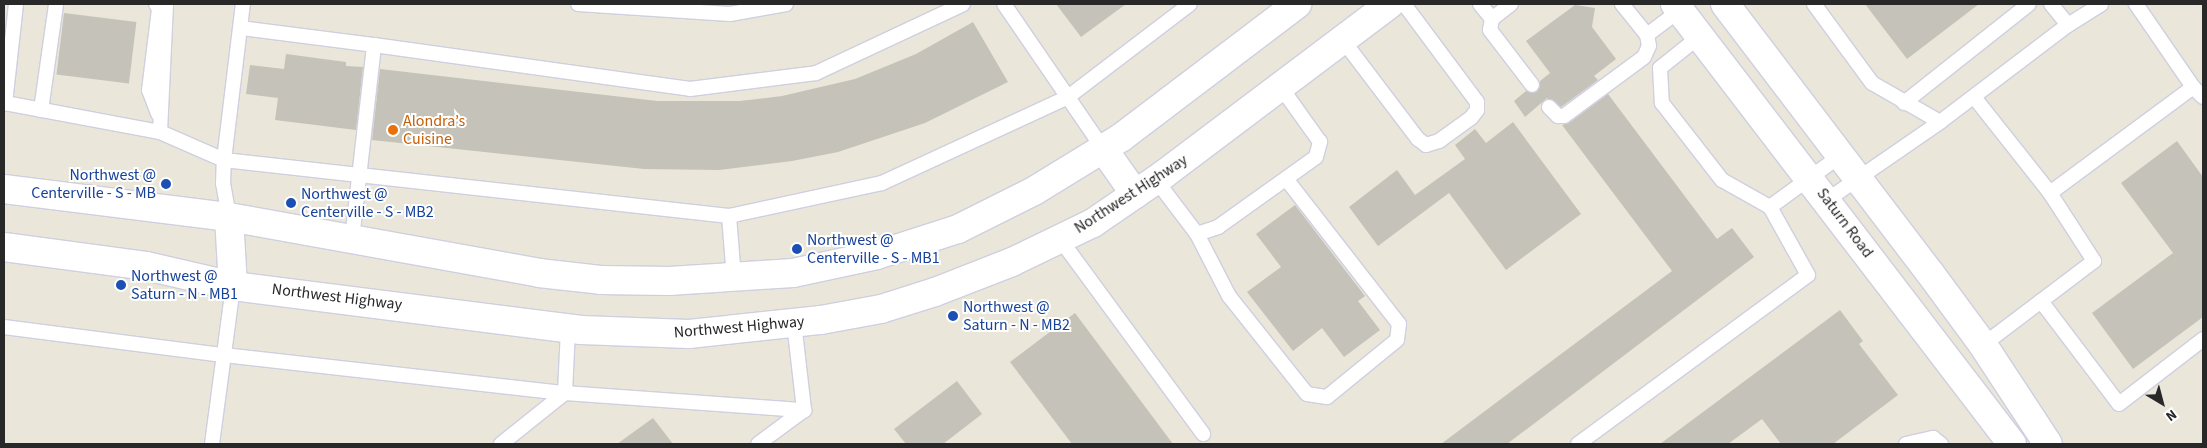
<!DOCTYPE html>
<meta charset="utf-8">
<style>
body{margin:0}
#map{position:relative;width:2207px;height:448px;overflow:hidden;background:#eae6d9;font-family:"Source Sans 3",sans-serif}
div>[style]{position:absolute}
.building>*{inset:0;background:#c5c2b9;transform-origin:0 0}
.roads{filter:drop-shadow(1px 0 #cfcfe0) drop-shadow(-1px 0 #cfcfe0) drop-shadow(0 1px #cfcfe0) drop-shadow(0 -1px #cfcfe0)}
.lane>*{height:14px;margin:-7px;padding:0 7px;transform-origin:7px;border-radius:7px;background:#fff}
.secondary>*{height:28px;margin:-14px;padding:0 14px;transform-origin:14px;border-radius:14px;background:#fff}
.dots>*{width:14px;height:14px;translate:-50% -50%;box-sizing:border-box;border:2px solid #fff;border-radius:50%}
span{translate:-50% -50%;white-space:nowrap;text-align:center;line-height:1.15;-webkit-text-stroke:4px #fff;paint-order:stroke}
.food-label{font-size:16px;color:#c56008}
.left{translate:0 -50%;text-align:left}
.transit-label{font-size:16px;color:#164399}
.right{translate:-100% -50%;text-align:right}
.street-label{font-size:16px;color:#282828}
.frame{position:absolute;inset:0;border:5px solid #282828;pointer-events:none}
.north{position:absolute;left:2137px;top:378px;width:50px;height:50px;-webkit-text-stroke:4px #fff;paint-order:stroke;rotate:143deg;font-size:14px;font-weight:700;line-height:20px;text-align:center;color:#282828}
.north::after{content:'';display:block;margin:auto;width:18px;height:22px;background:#282828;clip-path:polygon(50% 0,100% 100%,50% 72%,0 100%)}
</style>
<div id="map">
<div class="building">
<div style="clip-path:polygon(1056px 4px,1126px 4px,1081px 37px)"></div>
<div style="clip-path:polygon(1865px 4px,1979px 4px,1907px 59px)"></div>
<div style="clip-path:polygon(1575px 5px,1595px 8px,1592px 27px,1616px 59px,1594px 76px,1598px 80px,1561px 107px,1547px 98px,1525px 117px,1514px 101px,1526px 91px,1537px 92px,1540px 81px,1550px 73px,1526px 41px)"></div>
<div style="left:64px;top:13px;width:73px;height:62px;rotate:7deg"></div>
<div style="clip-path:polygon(973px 22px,1008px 82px,925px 123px,838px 152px,792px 161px,719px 170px,644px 169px,372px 140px,380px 69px,657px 101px,740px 101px,782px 96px,855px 79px,916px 54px)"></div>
<div style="clip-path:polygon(286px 54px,346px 62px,346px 66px,363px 67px,356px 130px,275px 120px,278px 98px,246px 94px,250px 65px,284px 69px)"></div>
<div style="clip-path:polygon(1608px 94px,1717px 239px,1732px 228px,1754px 257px,1507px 444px,1441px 444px,1672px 271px,1562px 125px,1569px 123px)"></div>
<div style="clip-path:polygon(1513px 122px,1581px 214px,1506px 270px,1449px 193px,1378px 246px,1349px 207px,1397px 170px,1415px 195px,1465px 159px,1455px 145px,1475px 129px,1486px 143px)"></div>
<div style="clip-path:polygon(2177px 141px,2203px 177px,2203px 317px,2133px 369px,2092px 313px,2173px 253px,2121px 183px)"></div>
<div style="clip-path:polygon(1295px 205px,1365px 296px,1358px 301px,1380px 330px,1344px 357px,1322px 328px,1293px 351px,1247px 292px,1281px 267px,1256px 234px)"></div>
<div style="clip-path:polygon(1840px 310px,1863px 341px,1859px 344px,1898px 395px,1833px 444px,1781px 444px,1762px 419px,1728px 444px,1660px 444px)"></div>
<div style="clip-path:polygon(1075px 313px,1173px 444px,1072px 444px,1010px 362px)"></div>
<div style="clip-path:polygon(957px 381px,982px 414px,943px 444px,906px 444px,894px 429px)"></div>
<div style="clip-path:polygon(653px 418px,673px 444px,617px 444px)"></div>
</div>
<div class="roads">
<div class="lane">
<div style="left:16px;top:4px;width:100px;rotate:96.3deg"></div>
<div style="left:5px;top:103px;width:158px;rotate:10.6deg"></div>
<div style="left:160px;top:132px;width:70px;rotate:23.6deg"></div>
<div style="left:224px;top:160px;width:508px;rotate:6.33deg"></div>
<div style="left:729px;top:216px;width:157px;rotate:-12.2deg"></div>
<div style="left:882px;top:183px;width:205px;rotate:-24.8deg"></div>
<div style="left:1068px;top:97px;width:153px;rotate:-37.3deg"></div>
<div style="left:156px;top:4px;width:6px;rotate:59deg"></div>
<div style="left:159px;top:9px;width:82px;rotate:97deg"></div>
<div style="left:149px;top:90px;width:26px;rotate:69deg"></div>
<div style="left:578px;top:4px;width:152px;rotate:3.8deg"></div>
<div style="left:730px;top:14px;width:57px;rotate:-10.1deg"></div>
<div style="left:1004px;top:4px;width:177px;rotate:55.6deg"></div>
<div style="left:1480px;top:4px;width:19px;rotate:51deg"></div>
<div style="left:1511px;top:4px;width:24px;rotate:142deg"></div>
<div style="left:1492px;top:19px;width:11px;rotate:100deg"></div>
<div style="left:1490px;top:30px;width:69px;rotate:52.6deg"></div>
<div style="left:1814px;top:4px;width:98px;rotate:53.7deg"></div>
<div style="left:1872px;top:83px;width:78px;rotate:29.8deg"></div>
<div style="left:2051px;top:4px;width:27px;rotate:51deg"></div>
<div style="left:241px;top:28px;width:134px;rotate:7.3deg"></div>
<div style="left:1647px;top:35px;width:41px;rotate:-37.1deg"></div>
<div style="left:1700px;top:36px;width:51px;rotate:141.3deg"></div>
<div style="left:1660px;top:68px;width:35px;rotate:87deg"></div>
<div style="left:1662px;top:103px;width:98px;rotate:52.1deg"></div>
<div style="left:1722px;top:180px;width:55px;rotate:29.4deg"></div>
<div style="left:1342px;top:39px;width:126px;rotate:52.8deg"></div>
<div style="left:1418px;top:139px;width:10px;rotate:37deg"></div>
<div style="left:1426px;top:145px;width:14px;rotate:-17deg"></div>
<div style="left:1439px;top:141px;width:39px;rotate:-36deg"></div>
<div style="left:1471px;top:118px;width:10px;rotate:-53deg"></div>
<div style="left:1477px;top:110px;width:8px;rotate:-90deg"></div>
<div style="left:1477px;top:102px;width:122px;rotate:-126.7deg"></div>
<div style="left:2193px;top:87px;width:14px;rotate:45deg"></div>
<div style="left:1974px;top:97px;width:122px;rotate:51.6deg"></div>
<div style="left:2050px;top:193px;width:81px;rotate:57.1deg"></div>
<div style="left:2094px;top:261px;width:139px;rotate:142.9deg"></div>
<div style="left:1904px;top:103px;width:159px;rotate:-38.4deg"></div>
<div style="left:1549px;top:107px;width:13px;rotate:45deg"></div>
<div style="left:1558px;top:116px;width:6px"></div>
<div style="left:1564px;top:116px;width:99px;rotate:-36.4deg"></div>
<div style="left:1644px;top:57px;width:12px;rotate:-66deg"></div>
<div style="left:1649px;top:46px;width:11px;rotate:-100deg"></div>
<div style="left:1647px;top:35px;width:40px;rotate:-129deg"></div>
<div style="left:41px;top:110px;width:107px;rotate:-81.9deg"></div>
<div style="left:160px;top:132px;width:128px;rotate:-87.3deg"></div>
<div style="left:1156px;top:180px;width:68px;rotate:52.8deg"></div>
<div style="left:1197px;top:234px;width:22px;rotate:-18deg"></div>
<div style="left:1218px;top:227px;width:120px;rotate:-35.5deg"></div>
<div style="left:1316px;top:157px;width:16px;rotate:-75deg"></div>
<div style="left:1320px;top:142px;width:69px;rotate:-125.5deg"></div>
<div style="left:2050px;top:193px;width:178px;rotate:-36.5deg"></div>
<div style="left:2193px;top:87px;width:101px;rotate:-124.5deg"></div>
<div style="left:1827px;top:200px;width:137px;rotate:-34.6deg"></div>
<div style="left:1940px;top:122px;width:161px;rotate:-37.2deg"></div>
<div style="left:2068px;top:25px;width:39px;rotate:-32deg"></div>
<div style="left:729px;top:216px;width:62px;rotate:85.4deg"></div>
<div style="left:229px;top:217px;width:34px;rotate:-100deg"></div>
<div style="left:223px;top:184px;width:24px;rotate:-88deg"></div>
<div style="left:224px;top:160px;width:157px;rotate:-83.1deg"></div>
<div style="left:1197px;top:234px;width:70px;rotate:62.7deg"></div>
<div style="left:1229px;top:296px;width:125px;rotate:51.5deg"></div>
<div style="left:1307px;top:394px;width:20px;rotate:9deg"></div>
<div style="left:1327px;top:397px;width:90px;rotate:-39.2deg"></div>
<div style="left:1397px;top:340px;width:16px;rotate:-83deg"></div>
<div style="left:1399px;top:324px;width:184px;rotate:-127.9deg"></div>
<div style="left:352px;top:239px;width:195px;rotate:-83.5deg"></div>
<div style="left:374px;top:45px;width:319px;rotate:7.9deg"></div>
<div style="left:690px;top:89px;width:127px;rotate:-7.2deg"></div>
<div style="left:816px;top:73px;width:162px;rotate:-25.1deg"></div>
<div style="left:1060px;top:239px;width:242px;rotate:53.7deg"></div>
<div style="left:2041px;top:301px;width:129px;rotate:52.9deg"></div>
<div style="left:2119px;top:404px;width:106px;rotate:-37.7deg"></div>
<div style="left:794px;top:323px;width:88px;rotate:83.4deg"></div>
<div style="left:4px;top:327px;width:222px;rotate:7.3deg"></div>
<div style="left:224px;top:355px;width:343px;rotate:6.4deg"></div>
<div style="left:565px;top:393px;width:240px;rotate:4.1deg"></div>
<div style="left:804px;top:410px;width:57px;rotate:143.5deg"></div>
<div style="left:212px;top:444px;width:159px;rotate:-82.4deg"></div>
<div style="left:501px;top:444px;width:82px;rotate:-38.6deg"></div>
<div style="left:565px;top:393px;width:64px;rotate:-87.3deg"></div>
<div style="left:1578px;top:444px;width:285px;rotate:-36.3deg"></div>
<div style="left:1808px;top:275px;width:78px;rotate:-119.2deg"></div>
<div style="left:1770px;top:207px;width:88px;rotate:-36.2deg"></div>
<div style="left:1906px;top:444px;width:28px;rotate:-13deg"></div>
<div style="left:1933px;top:438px;width:10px;rotate:37deg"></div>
</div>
<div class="secondary">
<div style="left:1675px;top:4px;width:554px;rotate:52.55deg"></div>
<div style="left:1725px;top:4px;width:338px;rotate:52.7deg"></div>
<div style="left:1930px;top:273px;width:89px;rotate:53.6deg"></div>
<div style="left:1983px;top:345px;width:118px;rotate:56.7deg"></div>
<div style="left:1104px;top:150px;width:54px;rotate:54.8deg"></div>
<div style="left:4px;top:189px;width:227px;rotate:7.1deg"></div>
<div style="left:229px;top:217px;width:315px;rotate:10.2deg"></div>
<div style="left:539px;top:273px;width:62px;rotate:6.4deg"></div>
<div style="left:601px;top:280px;width:68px;rotate:0.8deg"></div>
<div style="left:669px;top:281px;width:124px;rotate:-3.7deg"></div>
<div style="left:793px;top:273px;width:86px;rotate:-12.1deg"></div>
<div style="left:877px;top:255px;width:85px;rotate:-17.8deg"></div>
<div style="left:958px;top:229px;width:85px;rotate:-26.6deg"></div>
<div style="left:1034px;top:191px;width:103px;rotate:-31.5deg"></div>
<div style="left:1122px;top:137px;width:220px;rotate:-37.2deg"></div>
<div style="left:229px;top:217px;width:69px;rotate:86.7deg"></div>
<div style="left:4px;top:247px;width:143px;rotate:7.6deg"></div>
<div style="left:146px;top:266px;width:89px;rotate:12.9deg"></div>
<div style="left:233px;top:286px;width:351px;rotate:7.2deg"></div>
<div style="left:581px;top:330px;width:108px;rotate:2.1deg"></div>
<div style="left:689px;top:334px;width:133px;rotate:-6.1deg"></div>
<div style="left:821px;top:320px;width:61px;rotate:-10.4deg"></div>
<div style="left:881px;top:309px;width:57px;rotate:-17.5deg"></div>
<div style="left:935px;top:292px;width:83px;rotate:-21.3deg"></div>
<div style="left:1012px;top:262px;width:90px;rotate:-25.7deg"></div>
<div style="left:1093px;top:223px;width:85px;rotate:-34.4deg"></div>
<div style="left:1163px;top:175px;width:284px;rotate:-37deg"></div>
</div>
</div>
<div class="dots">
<div style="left:393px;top:130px;background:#e8710a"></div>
<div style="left:166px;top:184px;background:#1a4fb4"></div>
<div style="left:291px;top:203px;background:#1a4fb4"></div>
<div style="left:797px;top:249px;background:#1a4fb4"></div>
<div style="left:121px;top:285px;background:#1a4fb4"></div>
<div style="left:953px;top:316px;background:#1a4fb4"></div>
</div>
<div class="food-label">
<span class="left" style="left:403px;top:130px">Alondra’s<br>Cuisine</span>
</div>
<div class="transit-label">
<span class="right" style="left:156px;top:184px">Northwest @<br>Centerville - S - MB</span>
<span class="left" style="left:301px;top:203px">Northwest @<br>Centerville - S - MB2</span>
<span class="left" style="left:807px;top:249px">Northwest @<br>Centerville - S - MB1</span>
<span class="left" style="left:131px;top:285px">Northwest @<br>Saturn - N - MB1</span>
<span class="left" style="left:963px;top:316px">Northwest @<br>Saturn - N - MB2</span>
</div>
<div class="street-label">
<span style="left:1131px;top:194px;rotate:-33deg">Northwest Highway</span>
<span style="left:1845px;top:223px;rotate:53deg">Saturn Road</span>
<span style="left:337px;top:297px;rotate:7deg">Northwest Highway</span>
<span style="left:739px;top:327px;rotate:-5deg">Northwest Highway</span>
</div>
<div class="frame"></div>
<div class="north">N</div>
</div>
